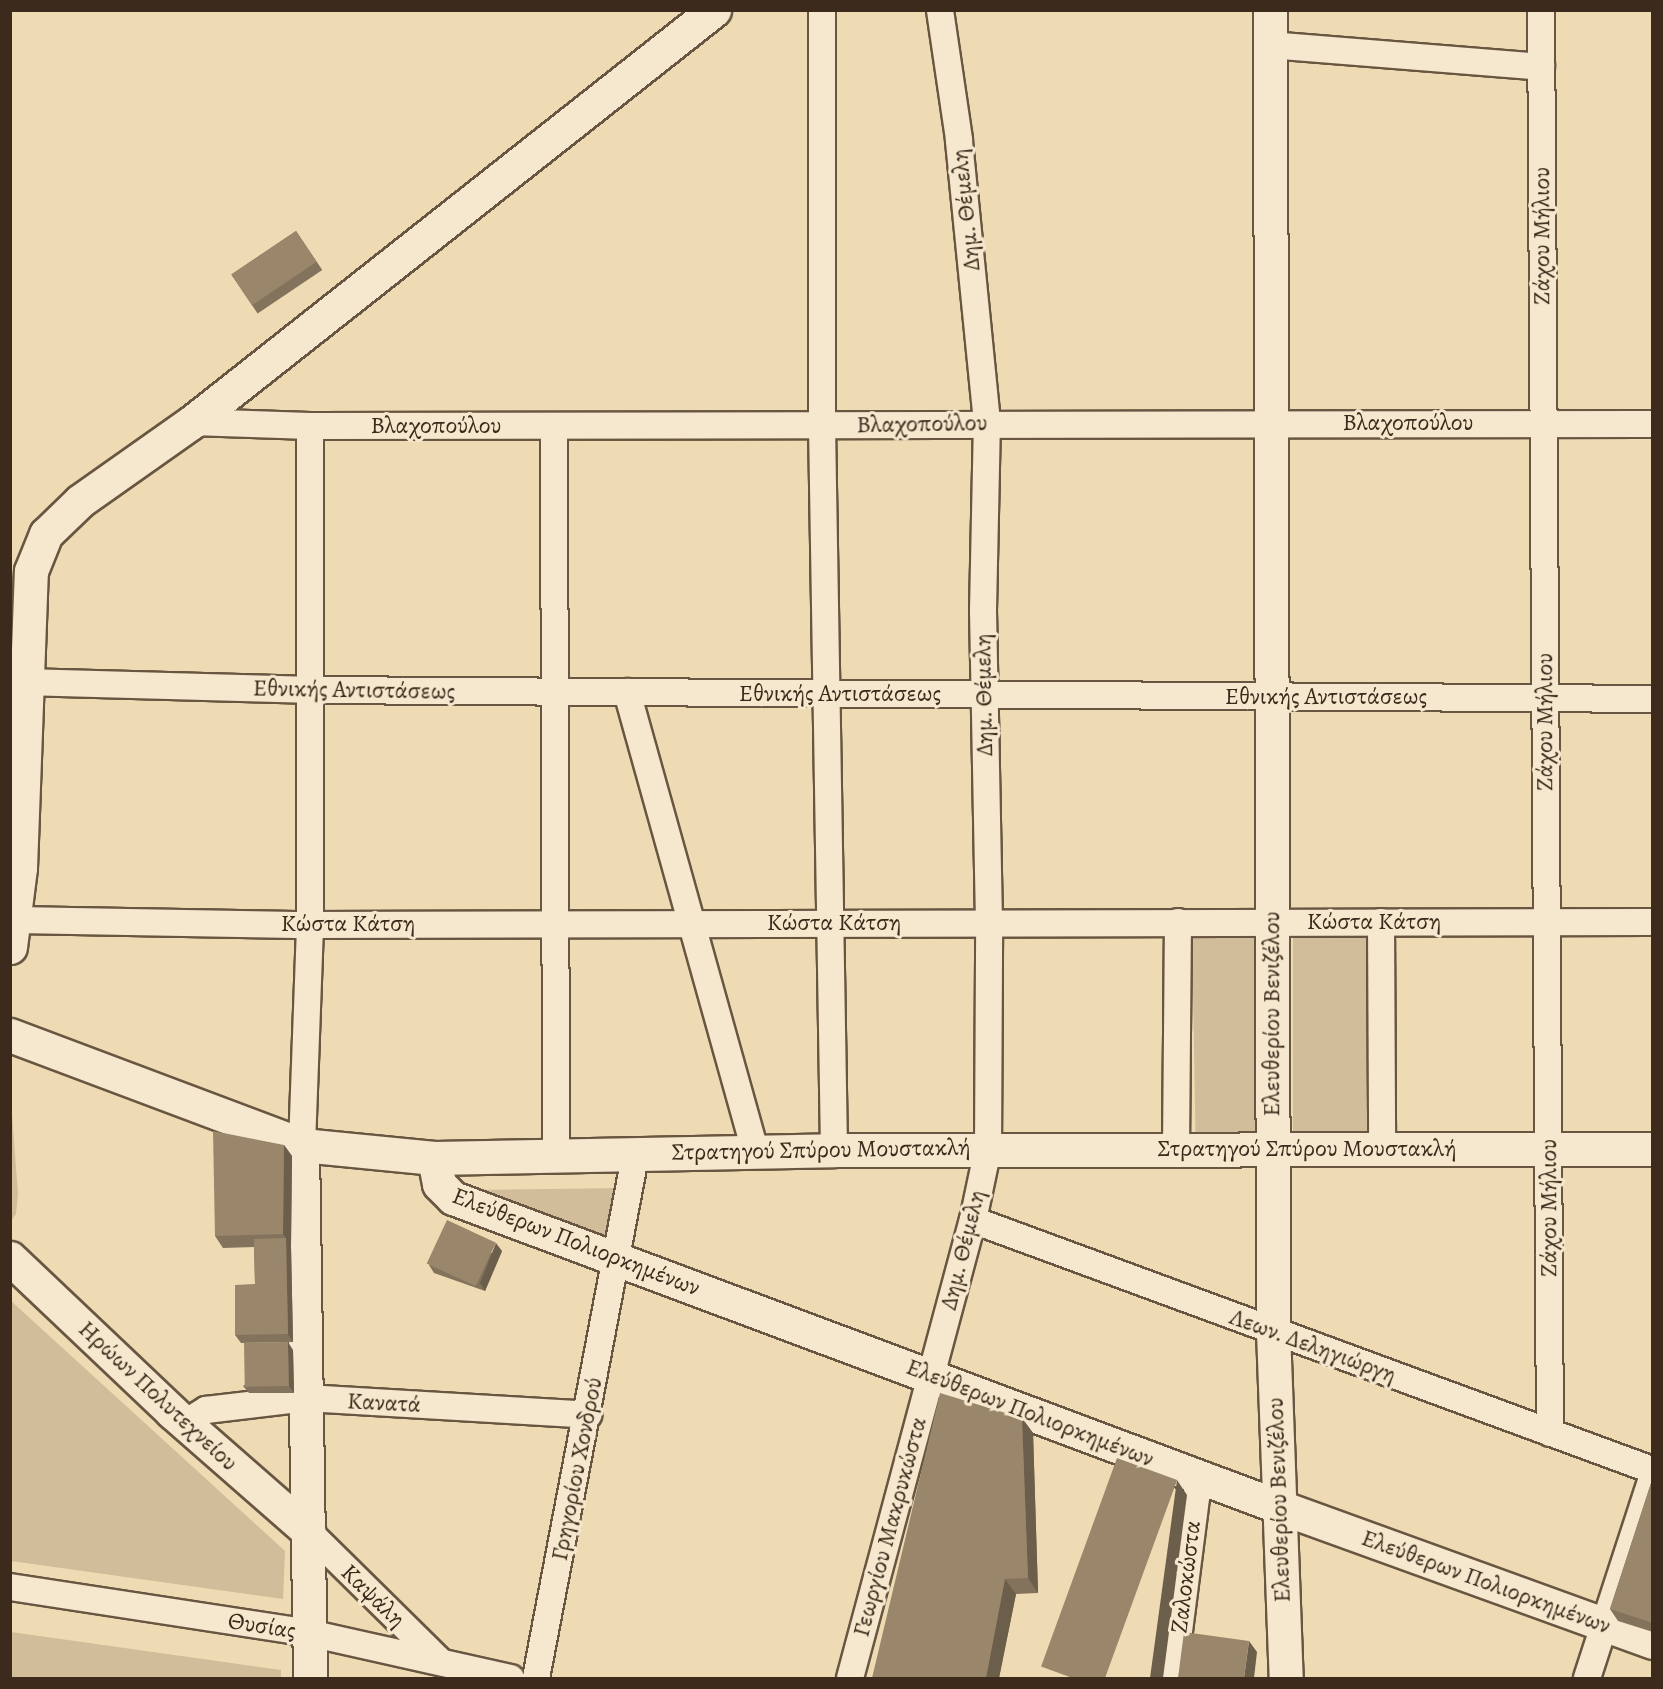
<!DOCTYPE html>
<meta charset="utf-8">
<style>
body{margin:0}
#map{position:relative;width:1663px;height:1689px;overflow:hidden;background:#efdbb3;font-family:Alegreya,serif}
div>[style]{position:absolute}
.green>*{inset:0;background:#d1bd99;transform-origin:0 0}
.roads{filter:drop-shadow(2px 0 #695642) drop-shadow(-2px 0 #695642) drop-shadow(0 2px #695642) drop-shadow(0 -2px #695642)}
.street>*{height:26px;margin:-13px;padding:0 13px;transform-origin:13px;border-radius:13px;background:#f5e8ce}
.secondary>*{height:33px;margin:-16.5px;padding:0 16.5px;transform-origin:16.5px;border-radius:16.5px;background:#f5e8ce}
.wall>*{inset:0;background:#84735c;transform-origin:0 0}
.shaded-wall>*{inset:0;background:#6b5e4b}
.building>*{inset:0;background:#99866b;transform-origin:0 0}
span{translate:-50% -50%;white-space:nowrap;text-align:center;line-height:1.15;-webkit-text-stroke:6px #f5e8ce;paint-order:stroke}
.street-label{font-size:24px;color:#3c2a1c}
.frame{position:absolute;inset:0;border:12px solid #3c2a1c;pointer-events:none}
</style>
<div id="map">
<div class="green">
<div style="left:1257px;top:933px;width:205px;height:65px;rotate:89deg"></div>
<div style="left:1368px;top:934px;width:205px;height:75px;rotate:90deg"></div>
<div style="clip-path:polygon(11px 1101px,18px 1194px,16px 1214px,11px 1221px)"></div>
<div style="clip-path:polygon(620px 1188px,608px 1242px,480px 1195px,479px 1190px)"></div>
<div style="clip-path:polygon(10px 1300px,285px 1551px,283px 1599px,11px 1561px)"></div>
<div style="clip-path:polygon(11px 1632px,281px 1670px,281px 1678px,11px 1678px)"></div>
</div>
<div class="roads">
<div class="street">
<div style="left:822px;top:10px;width:415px;rotate:90deg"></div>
<div style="left:822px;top:425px;width:725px;rotate:89.05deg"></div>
<div style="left:1541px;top:10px;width:1423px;rotate:89.64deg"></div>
<div style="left:1270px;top:45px;width:272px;rotate:4.6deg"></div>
<div style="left:192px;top:422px;width:118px;rotate:1.9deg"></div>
<div style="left:310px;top:426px;width:1342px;rotate:-0.09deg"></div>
<div style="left:554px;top:426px;width:727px;rotate:89.84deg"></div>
<div style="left:27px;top:682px;width:283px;rotate:1.6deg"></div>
<div style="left:310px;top:690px;width:1342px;rotate:0.38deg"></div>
<div style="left:627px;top:692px;width:477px;rotate:74.4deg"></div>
<div style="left:16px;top:920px;width:294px;rotate:1deg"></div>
<div style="left:310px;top:925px;width:1342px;rotate:-0.13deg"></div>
<div style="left:1381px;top:922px;width:227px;rotate:89.7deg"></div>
<div style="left:302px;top:1145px;width:220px;rotate:-87.9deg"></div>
<div style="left:310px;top:925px;width:499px;rotate:-90deg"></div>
<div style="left:1176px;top:1149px;width:227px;rotate:-89.5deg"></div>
<div style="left:973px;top:1220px;width:724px;rotate:20.21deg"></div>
<div style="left:185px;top:1423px;width:25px;rotate:-32deg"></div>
<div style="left:206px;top:1410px;width:101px;rotate:-6.8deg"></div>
<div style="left:306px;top:1398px;width:283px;rotate:3.4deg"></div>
<div style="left:308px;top:1531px;width:184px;rotate:44.6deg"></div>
<div style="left:10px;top:1587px;width:303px;rotate:8.7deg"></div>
<div style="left:309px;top:1633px;width:207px;rotate:12.6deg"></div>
<div style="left:536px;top:1678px;width:535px;rotate:-79.24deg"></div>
<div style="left:850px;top:1678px;width:474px;rotate:-75deg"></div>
<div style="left:973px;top:1220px;width:73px;rotate:-78.1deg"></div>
<div style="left:988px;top:1149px;width:226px;rotate:-89.7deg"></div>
<div style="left:989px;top:923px;width:312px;rotate:-91.1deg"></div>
<div style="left:983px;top:611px;width:189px;rotate:-88.8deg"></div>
<div style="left:987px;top:422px;width:284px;rotate:-95.7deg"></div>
<div style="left:959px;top:139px;width:130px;rotate:-98.4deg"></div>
<div style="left:1173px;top:1678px;width:204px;rotate:-82.7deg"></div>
<div style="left:1587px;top:1678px;width:210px;rotate:-72deg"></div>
</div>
<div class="secondary">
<div style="left:1270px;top:10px;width:1321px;rotate:89.87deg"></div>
<div style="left:1273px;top:1331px;width:347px;rotate:87.9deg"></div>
<div style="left:10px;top:947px;width:80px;rotate:-82.8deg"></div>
<div style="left:20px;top:868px;width:297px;rotate:-87.9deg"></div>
<div style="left:31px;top:571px;width:40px;rotate:-68deg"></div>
<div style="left:46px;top:534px;width:47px;rotate:-44.1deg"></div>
<div style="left:80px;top:501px;width:137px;rotate:-35.2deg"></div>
<div style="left:192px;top:422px;width:665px;rotate:-38.28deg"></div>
<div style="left:10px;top:1035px;width:312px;rotate:20.6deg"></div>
<div style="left:302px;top:1145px;width:133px;rotate:5.6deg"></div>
<div style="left:434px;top:1158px;width:400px;rotate:-1.1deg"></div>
<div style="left:834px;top:1150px;width:818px;rotate:-0.07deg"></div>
<div style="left:302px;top:1145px;width:533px;rotate:89.14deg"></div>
<div style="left:434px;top:1158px;width:26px;rotate:79deg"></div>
<div style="left:439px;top:1184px;width:20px;rotate:45deg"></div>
<div style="left:453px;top:1198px;width:883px;rotate:20.49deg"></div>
<div style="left:1280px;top:1507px;width:396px;rotate:19.9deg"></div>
<div style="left:10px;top:1258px;width:224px;rotate:43.5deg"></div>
<div style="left:172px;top:1412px;width:181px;rotate:41.2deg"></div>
</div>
</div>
<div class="wall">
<div style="left:296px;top:231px;width:47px;height:78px;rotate:56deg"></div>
<div style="clip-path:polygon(284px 1145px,292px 1156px,291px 1246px,293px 1342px,241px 1343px,235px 1335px,255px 1284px,254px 1247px,223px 1248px,215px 1236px)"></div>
<div style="clip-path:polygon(502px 1251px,485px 1291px,434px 1273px,429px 1265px)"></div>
<div style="clip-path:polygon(293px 1350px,294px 1393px,249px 1393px,243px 1386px)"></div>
<div style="clip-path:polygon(1022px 1418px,1033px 1433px,1038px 1593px,1016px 1594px,999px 1678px,872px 1678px)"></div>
<div style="clip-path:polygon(1653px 1477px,1653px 1632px,1618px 1621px,1610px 1609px)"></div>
</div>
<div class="shaded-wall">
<div style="clip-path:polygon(284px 1145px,292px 1156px,291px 1246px,293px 1342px,288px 1334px,286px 1238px,283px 1234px)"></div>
<div style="clip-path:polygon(496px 1243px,502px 1251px,485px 1291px,480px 1283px)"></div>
<div style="clip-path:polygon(288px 1342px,293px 1350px,294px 1393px,289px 1386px)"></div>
<div style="clip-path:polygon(1022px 1418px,1033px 1433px,1038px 1593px,1028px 1578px)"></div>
<div style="clip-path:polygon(1177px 1480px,1187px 1495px,1163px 1678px,1150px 1678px)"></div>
<div style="clip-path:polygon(1005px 1579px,1016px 1594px,999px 1678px,986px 1678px)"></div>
<div style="clip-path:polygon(1249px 1641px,1257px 1652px,1254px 1678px,1244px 1678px)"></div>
</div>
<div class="building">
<div style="left:296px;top:231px;width:37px;height:78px;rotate:56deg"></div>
<div style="clip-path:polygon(213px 1131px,284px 1145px,283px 1234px,215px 1236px)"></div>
<div style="left:447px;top:1220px;width:54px;height:48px;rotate:25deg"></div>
<div style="clip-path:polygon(286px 1238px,288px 1334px,235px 1335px,235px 1285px,255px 1284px,254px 1239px)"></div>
<div style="left:288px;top:1342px;width:44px;height:44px;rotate:89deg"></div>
<div style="clip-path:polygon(940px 1393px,1022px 1418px,1028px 1578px,1005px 1579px,986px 1678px,872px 1678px)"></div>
<div style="left:1117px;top:1458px;width:64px;height:222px;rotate:20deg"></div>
<div style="clip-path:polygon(1653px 1477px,1653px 1623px,1610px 1609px)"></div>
<div style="clip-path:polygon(1184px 1632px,1249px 1641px,1244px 1678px,1178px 1678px)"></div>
</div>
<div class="street-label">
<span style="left:966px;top:210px;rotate:-96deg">Δημ. Θέμελη</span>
<span style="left:1542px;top:236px;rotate:-90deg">Ζάχου Μήλιου</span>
<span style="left:1408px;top:423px">Βλαχοπούλου</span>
<span style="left:922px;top:424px;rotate:-1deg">Βλαχοπούλου</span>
<span style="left:436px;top:426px">Βλαχοπούλου</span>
<span style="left:354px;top:690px;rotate:1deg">Εθνικής Αντιστάσεως</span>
<span style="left:840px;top:694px">Εθνικής Αντιστάσεως</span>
<span style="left:984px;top:695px;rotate:-91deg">Δημ. Θέμελη</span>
<span style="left:1326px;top:697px">Εθνικής Αντιστάσεως</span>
<span style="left:1545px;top:722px;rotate:-90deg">Ζάχου Μήλιου</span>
<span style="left:1374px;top:922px">Κώστα Κάτση</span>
<span style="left:834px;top:923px">Κώστα Κάτση</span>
<span style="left:348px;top:924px">Κώστα Κάτση</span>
<span style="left:1272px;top:1014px;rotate:-90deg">Ελευθερίου Βενιζέλου</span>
<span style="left:1307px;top:1149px">Στρατηγού Σπύρου Μουστακλή</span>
<span style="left:821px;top:1150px;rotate:-1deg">Στρατηγού Σπύρου Μουστακλή</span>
<span style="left:1549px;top:1208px;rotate:-90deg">Ζάχου Μήλιου</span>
<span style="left:576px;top:1242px;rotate:21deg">Ελεύθερων Πολιορκημένων</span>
<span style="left:963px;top:1250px;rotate:-76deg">Δημ. Θέμελη</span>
<span style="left:1313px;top:1346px;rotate:20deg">Λεων. Δεληγιώργη</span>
<span style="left:158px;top:1396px;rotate:43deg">Ηρώων Πολυτεχνείου</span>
<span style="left:384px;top:1403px;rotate:3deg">Κανατά</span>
<span style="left:1030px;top:1413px;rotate:21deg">Ελεύθερων Πολιορκημένων</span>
<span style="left:577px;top:1469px;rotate:-79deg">Γρηγορίου Χονδρού</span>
<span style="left:1279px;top:1500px;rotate:-92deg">Ελευθερίου Βενιζέλου</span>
<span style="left:890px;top:1527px;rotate:-75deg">Γεωργίου Μακρυκώστα</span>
<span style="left:1186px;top:1577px;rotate:-83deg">Ζαλοκώστα</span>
<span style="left:1486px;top:1582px;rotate:20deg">Ελεύθερων Πολιορκημένων</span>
<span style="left:373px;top:1596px;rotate:44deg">Καψάλη</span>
<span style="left:262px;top:1626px;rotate:9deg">Θυσίας</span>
</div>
<div class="frame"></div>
</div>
